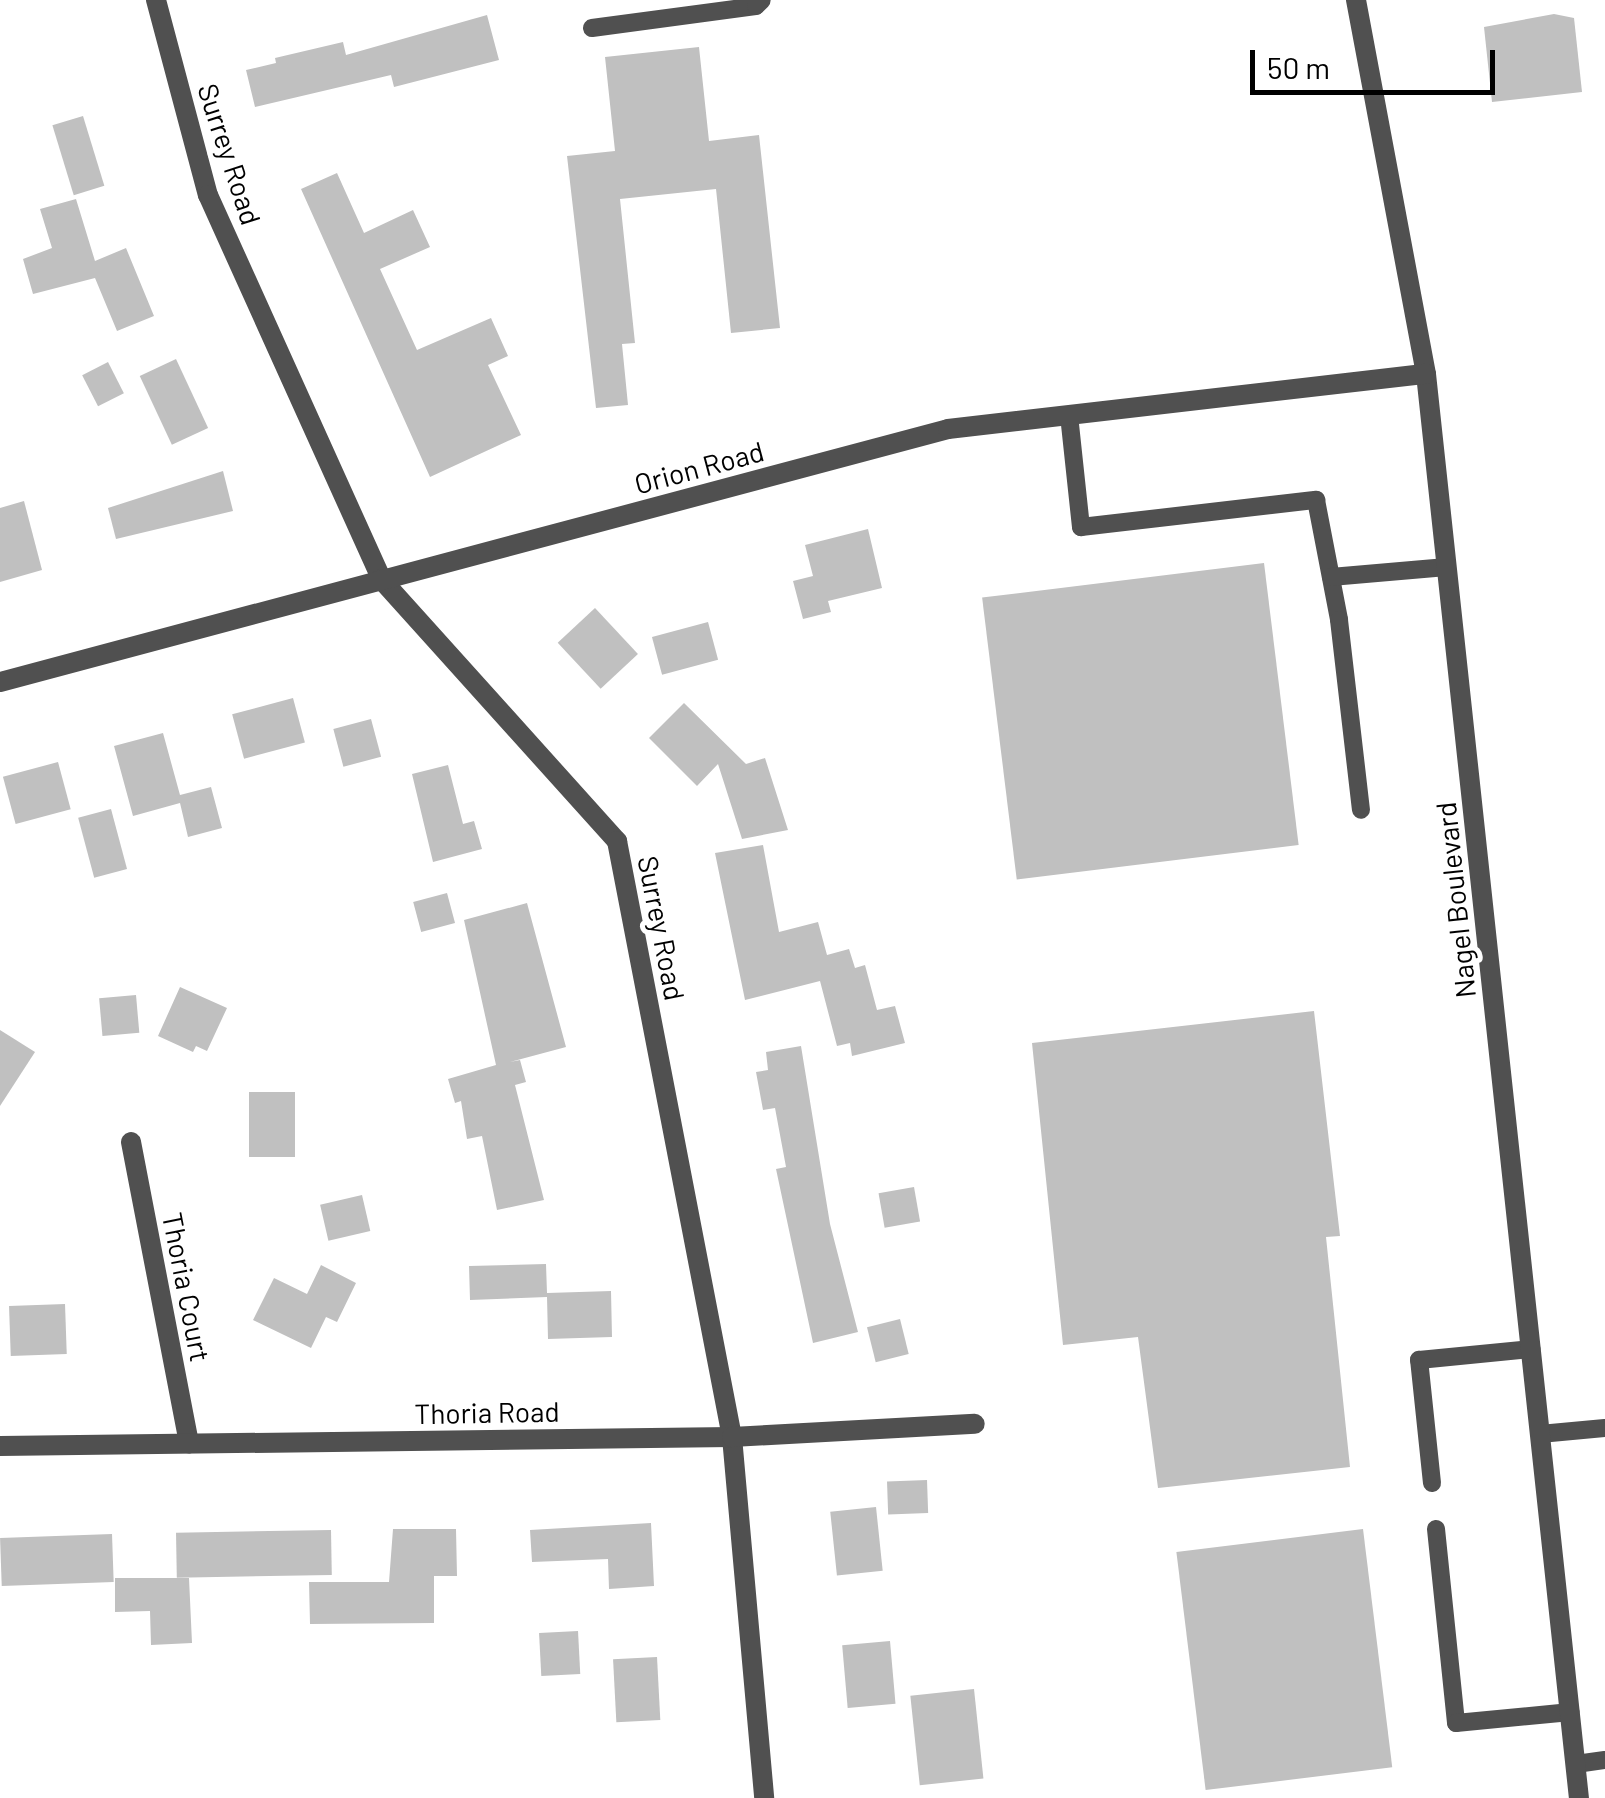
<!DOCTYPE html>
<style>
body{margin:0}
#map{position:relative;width:1605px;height:1798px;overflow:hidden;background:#fff;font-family:Barlow,sans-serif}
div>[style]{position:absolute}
.building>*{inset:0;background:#c0c0c0;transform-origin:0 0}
.service>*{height:18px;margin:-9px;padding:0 9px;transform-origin:9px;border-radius:9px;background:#505050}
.minor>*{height:20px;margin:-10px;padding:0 10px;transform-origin:10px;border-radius:10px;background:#505050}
span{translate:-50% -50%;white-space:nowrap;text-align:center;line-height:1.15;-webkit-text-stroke:10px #fff;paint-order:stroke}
.street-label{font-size:28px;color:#000}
.scale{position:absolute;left:1250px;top:50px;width:245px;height:45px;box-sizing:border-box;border:5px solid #000;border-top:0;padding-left:12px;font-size:30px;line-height:35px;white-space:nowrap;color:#000;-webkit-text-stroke:8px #fff;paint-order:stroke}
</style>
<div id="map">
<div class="building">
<div style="clip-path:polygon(1554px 14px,1574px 18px,1582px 92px,1492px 102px,1484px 27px)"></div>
<div style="clip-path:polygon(487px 15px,499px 60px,394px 87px,391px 75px,255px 107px,246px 70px,276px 63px,275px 58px,343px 42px,346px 55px)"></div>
<div style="clip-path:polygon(699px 47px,709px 141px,759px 135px,780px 328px,731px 333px,716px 189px,620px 199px,635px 343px,622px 344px,628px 405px,596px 408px,567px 156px,615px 151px,605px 57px)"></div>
<div style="left:83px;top:116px;width:73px;height:32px;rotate:73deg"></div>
<div style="clip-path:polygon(337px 173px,364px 233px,413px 210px,430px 247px,380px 269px,417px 350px,491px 318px,508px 356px,488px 365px,521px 435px,430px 477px,301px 189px)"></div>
<div style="clip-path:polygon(76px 199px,95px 261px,126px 248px,154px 316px,117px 331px,95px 278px,33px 294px,23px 259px,52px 248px,40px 209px)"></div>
<div style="left:176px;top:359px;width:76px;height:40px;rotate:65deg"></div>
<div style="left:108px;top:362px;width:35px;height:29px;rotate:63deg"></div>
<div style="clip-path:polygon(223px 471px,233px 511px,116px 539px,108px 508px)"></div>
<div style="clip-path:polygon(24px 501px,42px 570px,0 582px,0 508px)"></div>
<div style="clip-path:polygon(868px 529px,882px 588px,828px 601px,831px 612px,803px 619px,793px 581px,813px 576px,805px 545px)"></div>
<div style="left:1264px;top:563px;width:284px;height:284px;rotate:83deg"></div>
<div style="left:595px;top:608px;width:63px;height:51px;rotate:47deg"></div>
<div style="left:708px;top:622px;width:39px;height:58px;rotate:75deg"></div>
<div style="left:293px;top:698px;width:46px;height:63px;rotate:75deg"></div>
<div style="clip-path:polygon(684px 703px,746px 764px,765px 758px,788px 830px,742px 839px,718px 764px,697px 786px,649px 738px)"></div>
<div style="left:371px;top:719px;width:39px;height:39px;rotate:75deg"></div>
<div style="clip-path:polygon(163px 733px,180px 795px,211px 787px,222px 828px,188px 837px,180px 803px,133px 816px,114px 746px)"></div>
<div style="left:58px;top:762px;width:49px;height:57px;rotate:75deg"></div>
<div style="clip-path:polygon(448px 765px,463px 824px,474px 821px,482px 849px,433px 862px,412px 774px)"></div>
<div style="left:111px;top:809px;width:62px;height:34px;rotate:75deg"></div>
<div style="clip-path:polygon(763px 845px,779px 932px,818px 922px,827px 955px,849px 949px,855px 968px,865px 965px,877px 1010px,895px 1006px,905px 1043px,852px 1056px,850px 1043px,837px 1046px,820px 981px,745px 1000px,715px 853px)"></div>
<div style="left:447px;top:893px;width:31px;height:35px;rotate:75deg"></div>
<div style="clip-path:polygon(527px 903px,566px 1047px,510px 1062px,520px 1060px,526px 1082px,515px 1085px,544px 1200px,497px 1210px,482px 1136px,467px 1139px,461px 1101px,455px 1103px,448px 1079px,496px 1065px,464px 920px)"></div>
<div style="clip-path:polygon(180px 987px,227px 1008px,207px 1051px,196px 1046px,193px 1052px,158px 1036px)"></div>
<div style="left:136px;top:995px;width:38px;height:37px;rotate:85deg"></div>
<div style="clip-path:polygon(1314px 1011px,1340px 1236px,1326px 1237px,1350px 1467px,1158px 1488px,1138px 1337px,1063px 1345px,1032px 1043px)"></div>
<div style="clip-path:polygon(0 1030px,35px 1052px,0 1106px)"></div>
<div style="clip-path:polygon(801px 1046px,830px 1224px,858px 1332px,813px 1343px,776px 1169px,786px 1167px,775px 1108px,763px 1110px,756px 1072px,768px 1070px,766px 1052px)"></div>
<div style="left:249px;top:1092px;width:46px;height:65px"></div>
<div style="left:914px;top:1187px;width:35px;height:36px;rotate:80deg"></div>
<div style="left:362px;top:1195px;width:37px;height:43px;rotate:77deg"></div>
<div style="clip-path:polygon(546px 1264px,547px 1293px,611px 1291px,612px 1337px,548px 1339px,547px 1297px,470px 1300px,469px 1266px)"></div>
<div style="clip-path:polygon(321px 1265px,356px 1283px,337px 1322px,326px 1317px,311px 1348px,253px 1320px,274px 1278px,307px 1294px)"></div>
<div style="left:65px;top:1304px;width:50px;height:56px;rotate:88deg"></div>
<div style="left:900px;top:1319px;width:36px;height:34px;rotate:76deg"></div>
<div style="left:927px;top:1480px;width:33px;height:40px;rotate:88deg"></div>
<div style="left:876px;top:1507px;width:64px;height:46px;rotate:84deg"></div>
<div style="clip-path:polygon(651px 1523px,654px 1586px,609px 1589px,608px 1559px,532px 1562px,530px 1530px)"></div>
<div style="clip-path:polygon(393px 1529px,456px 1529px,457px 1576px,434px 1576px,434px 1623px,310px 1624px,309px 1582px,389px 1582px)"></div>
<div style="left:1363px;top:1529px;width:240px;height:188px;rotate:83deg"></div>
<div style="left:331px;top:1530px;width:45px;height:155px;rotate:89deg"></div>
<div style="left:112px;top:1534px;width:48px;height:112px;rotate:88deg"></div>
<div style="clip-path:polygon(115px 1578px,189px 1578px,192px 1643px,151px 1645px,150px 1611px,115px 1612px)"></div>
<div style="left:578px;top:1631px;width:43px;height:39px;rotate:87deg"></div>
<div style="left:890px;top:1641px;width:63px;height:48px;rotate:85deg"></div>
<div style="left:657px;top:1657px;width:63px;height:44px;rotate:87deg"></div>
<div style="left:974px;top:1689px;width:90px;height:64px;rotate:84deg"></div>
</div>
<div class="service">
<div style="left:592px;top:28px;width:165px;rotate:-7.6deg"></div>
<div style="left:756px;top:6px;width:8px;rotate:-45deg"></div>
<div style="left:1069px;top:415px;width:113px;rotate:83.9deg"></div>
<div style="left:1081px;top:527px;width:237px;rotate:-6.6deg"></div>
<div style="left:1316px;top:500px;width:122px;rotate:79.1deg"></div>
<div style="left:1339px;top:620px;width:191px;rotate:83.4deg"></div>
<div style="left:1331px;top:577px;width:116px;rotate:-4.9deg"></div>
<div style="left:1540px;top:1434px;width:65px;rotate:-5.3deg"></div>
<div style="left:1432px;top:1483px;width:124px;rotate:-96deg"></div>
<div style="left:1419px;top:1360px;width:113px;rotate:-5.6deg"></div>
<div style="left:1436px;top:1529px;width:195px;rotate:84.1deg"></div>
<div style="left:1456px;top:1723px;width:115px;rotate:-5.5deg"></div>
<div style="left:1576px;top:1764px;width:29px;rotate:-8deg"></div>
</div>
<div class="minor">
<div style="left:156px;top:0;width:202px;rotate:75.1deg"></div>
<div style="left:208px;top:195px;width:421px;rotate:65.7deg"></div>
<div style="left:381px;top:579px;width:353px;rotate:48deg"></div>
<div style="left:617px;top:841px;width:607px;rotate:79.08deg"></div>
<div style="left:732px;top:1437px;width:362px;rotate:84.9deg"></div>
<div style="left:1356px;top:0;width:380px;rotate:79.4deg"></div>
<div style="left:1426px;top:374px;width:1432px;rotate:83.87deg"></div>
<div style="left:0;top:682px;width:981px;rotate:-14.94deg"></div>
<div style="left:948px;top:429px;width:481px;rotate:-6.6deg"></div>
<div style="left:131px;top:1142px;width:307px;rotate:79.1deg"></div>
<div style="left:0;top:1446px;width:732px;rotate:-0.7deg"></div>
<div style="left:732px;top:1437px;width:243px;rotate:-3.1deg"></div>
</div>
<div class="street-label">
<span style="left:230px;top:154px;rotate:72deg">Surrey Road</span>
<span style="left:699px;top:467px;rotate:-15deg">Orion Road</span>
<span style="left:1455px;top:900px;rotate:-96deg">Nagel Boulevard</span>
<span style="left:662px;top:928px;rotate:79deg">Surrey Road</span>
<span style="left:187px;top:1287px;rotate:79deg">Thoria Court</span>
<span style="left:487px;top:1412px;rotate:-1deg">Thoria Road</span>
</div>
<div class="scale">50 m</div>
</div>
